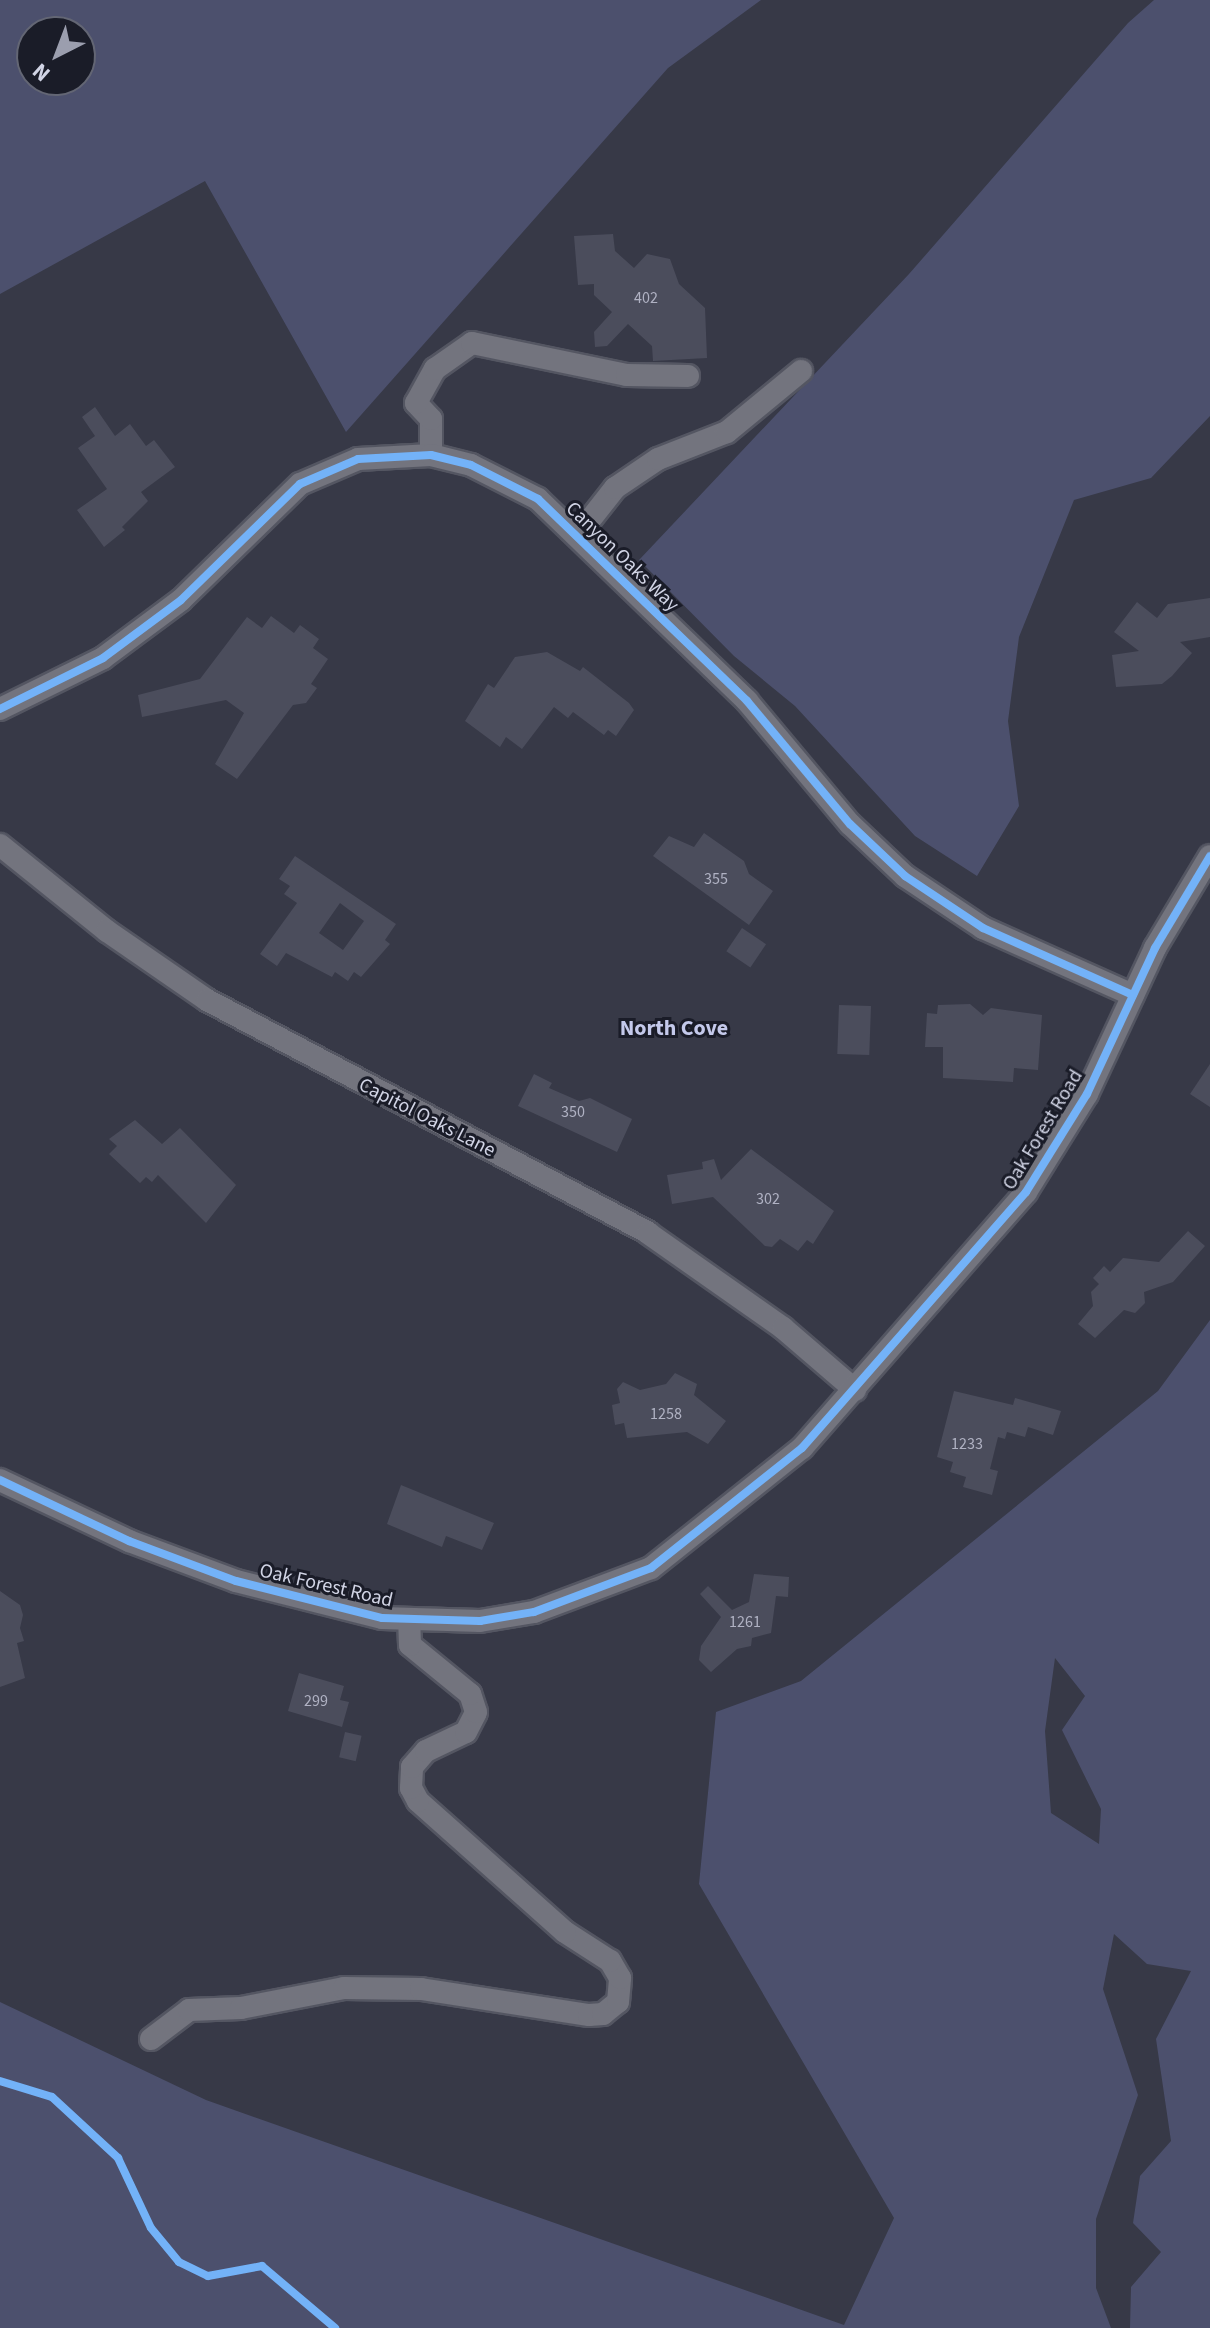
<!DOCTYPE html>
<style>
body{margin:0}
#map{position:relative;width:1210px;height:2328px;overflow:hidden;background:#373947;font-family:"Source Sans 3",sans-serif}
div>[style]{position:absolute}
.green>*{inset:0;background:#4c506d}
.building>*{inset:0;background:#4b4d5c;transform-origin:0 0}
.roads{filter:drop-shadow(2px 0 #545662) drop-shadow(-2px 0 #545662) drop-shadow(0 2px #545662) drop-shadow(0 -2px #545662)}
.minor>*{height:22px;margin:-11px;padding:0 11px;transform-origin:11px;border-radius:11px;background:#73747e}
.cycleway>*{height:8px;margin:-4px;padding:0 4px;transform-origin:4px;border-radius:4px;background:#73b2f8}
span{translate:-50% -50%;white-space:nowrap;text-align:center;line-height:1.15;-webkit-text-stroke:6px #1a1c28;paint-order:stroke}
.number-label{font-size:16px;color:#b0b2c3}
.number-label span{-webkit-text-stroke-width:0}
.street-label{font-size:20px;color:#d1d4e5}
.neighbourhood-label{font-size:22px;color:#c4c9eb;font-weight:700}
.north{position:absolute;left:16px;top:16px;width:80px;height:80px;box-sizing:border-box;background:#1a1c28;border:2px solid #636674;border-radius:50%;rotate:222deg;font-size:22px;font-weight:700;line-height:32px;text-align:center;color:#d1d4e5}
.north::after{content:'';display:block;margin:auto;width:28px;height:36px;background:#9b9eae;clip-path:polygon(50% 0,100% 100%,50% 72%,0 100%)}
</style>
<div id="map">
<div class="green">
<div style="clip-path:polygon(evenodd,0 0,761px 0,668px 68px,346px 432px,205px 181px,0 294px,0 0,32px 32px,80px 32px,80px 80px,32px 80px,32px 32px)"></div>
<div style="clip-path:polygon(1154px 0,1210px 0,1210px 416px,1151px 478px,1074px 500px,1019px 637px,1008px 721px,1019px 806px,977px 876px,915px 836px,795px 706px,734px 656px,639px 560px,909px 274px,1128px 23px)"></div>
<div style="clip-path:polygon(evenodd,1210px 1320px,1210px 2328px,1130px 2328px,1131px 2287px,1161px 2252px,1133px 2223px,1140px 2176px,1171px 2141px,1156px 2039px,1191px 1971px,1147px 1964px,1114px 1934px,1103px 1989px,1138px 2095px,1096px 2219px,1096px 2288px,1111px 2328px,0 2328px,0 2002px,206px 2100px,844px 2325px,894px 2218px,699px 1884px,716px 1712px,801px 1681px,1158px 1391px,1210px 1320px,1055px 1658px,1085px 1696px,1062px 1730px,1101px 1809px,1099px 1844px,1051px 1813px,1045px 1731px,1055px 1658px)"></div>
</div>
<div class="building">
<div style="clip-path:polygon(613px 234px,615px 251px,634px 268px,647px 254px,670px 259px,679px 284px,705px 308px,707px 358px,653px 361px,652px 346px,628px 324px,607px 346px,595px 347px,594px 332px,612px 312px,594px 295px,594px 284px,578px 285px,574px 236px)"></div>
<div style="clip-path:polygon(95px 407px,115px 436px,130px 424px,146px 446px,154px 440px,175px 467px,141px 492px,148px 501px,122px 527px,125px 530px,104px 547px,77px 510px,107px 489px,78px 448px,95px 436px,82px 417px)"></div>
<div style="clip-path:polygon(1210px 598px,1210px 637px,1180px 642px,1192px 653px,1172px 676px,1162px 684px,1116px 687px,1112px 655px,1139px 651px,1114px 632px,1137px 602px,1157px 618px,1168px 604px)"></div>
<div style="clip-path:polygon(271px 616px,294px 633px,300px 625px,319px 639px,313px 648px,328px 659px,311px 684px,317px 688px,306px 703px,293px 705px,237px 779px,215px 764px,244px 713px,226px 700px,142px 717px,138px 695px,200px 679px,247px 617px,262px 628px)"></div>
<div style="clip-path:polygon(547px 652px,580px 671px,583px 667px,629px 703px,634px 710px,616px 736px,608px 730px,604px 735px,573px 712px,568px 718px,554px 707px,522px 749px,506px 737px,500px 747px,465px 721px,488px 684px,494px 688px,515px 657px)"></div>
<div style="clip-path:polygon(704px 833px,744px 861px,749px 874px,773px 891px,749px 925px,653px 856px,669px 836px,694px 847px)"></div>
<div style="clip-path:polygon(evenodd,295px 856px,396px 924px,385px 940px,390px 944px,361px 977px,354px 972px,348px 981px,335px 972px,332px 977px,286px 953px,277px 966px,260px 954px,297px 903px,284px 894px,290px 886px,279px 879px,295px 856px,340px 903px,364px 921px,343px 950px,319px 933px,340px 903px)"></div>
<div style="left:742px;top:928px;width:29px;height:28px;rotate:34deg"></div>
<div style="clip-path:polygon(970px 1004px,983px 1015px,991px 1008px,1042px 1015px,1038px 1070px,1014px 1068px,1013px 1082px,943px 1078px,943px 1047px,925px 1047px,927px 1013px,937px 1014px,938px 1005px)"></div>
<div style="left:839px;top:1005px;width:32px;height:49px;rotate:2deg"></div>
<div style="clip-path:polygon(1210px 1064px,1210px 1107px,1190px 1094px)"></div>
<div style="clip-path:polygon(534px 1074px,552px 1083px,549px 1088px,579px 1101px,590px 1098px,632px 1119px,617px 1152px,518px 1106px)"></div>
<div style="clip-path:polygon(135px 1120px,162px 1144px,180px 1128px,236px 1185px,206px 1223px,158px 1175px,152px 1182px,146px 1177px,140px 1183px,109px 1154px,117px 1146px,109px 1139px)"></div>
<div style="clip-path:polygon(751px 1149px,834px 1211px,813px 1244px,807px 1240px,798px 1251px,780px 1239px,772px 1247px,765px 1246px,713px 1197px,672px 1204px,667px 1175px,703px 1169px,702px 1162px,714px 1159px,721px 1180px)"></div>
<div style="clip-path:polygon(1188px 1231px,1205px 1246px,1173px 1282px,1144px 1292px,1145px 1303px,1135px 1313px,1124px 1310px,1095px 1338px,1078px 1324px,1093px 1306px,1091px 1292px,1099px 1284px,1093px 1278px,1104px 1266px,1110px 1272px,1123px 1258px,1159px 1262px)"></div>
<div style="clip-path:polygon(675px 1373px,697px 1384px,694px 1395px,726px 1421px,708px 1444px,687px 1432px,627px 1438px,624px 1423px,615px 1425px,612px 1405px,620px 1403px,617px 1389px,623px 1382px,640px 1390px,666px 1384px)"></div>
<div style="clip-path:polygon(954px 1391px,1013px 1405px,1015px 1398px,1061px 1411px,1053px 1435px,1028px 1427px,1025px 1437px,1007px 1432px,1005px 1439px,998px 1437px,990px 1469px,998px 1471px,992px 1495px,963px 1487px,966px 1477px,950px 1472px,953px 1462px,937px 1457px)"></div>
<div style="clip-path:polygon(401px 1485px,494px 1523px,482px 1550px,446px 1536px,442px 1547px,387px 1524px)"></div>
<div style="clip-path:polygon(754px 1574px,789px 1577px,788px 1597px,776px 1596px,771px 1633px,752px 1638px,751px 1646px,737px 1649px,711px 1672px,699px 1660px,701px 1646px,721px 1617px,700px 1594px,708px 1586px,732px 1610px,749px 1602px)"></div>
<div style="clip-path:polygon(0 1591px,20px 1605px,23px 1615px,20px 1628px,24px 1641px,17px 1643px,25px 1678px,0 1687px)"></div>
<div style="clip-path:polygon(299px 1673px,344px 1686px,340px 1700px,349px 1702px,342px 1727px,288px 1711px)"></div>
<div style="left:345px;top:1732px;width:17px;height:26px;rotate:13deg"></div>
</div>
<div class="roads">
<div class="minor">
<div style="left:431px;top:455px;width:36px;rotate:-90deg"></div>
<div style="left:431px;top:419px;width:22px;rotate:-133deg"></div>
<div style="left:416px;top:403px;width:39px;rotate:-61deg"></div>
<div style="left:435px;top:369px;width:45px;rotate:-35.1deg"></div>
<div style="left:472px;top:343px;width:158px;rotate:11.7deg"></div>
<div style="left:627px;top:375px;width:61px;rotate:0.9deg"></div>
<div style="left:578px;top:535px;width:60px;rotate:-51.8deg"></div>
<div style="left:615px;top:488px;width:52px;rotate:-34deg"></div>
<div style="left:658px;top:459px;width:74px;rotate:-21.4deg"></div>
<div style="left:727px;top:432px;width:96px;rotate:-39.5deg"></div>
<div style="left:0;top:709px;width:115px;rotate:-26.3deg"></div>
<div style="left:103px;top:658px;width:97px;rotate:-36.6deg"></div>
<div style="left:181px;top:600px;width:166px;rotate:-44.3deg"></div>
<div style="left:300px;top:484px;width:63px;rotate:-23.3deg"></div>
<div style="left:358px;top:459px;width:73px;rotate:-3.1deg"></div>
<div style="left:431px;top:455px;width:41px;rotate:14deg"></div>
<div style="left:471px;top:465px;width:75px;rotate:26.9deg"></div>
<div style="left:538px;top:499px;width:291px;rotate:44deg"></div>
<div style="left:747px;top:701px;width:160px;rotate:50.1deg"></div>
<div style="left:850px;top:824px;width:76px;rotate:43.4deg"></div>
<div style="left:905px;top:876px;width:94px;rotate:33.7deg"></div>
<div style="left:983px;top:928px;width:164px;rotate:24.1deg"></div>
<div style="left:0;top:845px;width:137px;rotate:38.8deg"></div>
<div style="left:107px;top:931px;width:121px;rotate:34.6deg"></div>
<div style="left:207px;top:1000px;width:499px;rotate:27.8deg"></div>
<div style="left:648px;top:1233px;width:165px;rotate:35.1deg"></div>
<div style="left:783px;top:1328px;width:95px;rotate:40.7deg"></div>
<div style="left:0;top:1480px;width:143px;rotate:25.3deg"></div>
<div style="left:129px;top:1541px;width:114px;rotate:20.5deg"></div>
<div style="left:236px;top:1581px;width:151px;rotate:14.2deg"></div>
<div style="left:382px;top:1618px;width:98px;rotate:1.8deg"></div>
<div style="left:480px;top:1621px;width:55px;rotate:-9.5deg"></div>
<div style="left:534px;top:1612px;width:125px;rotate:-20.6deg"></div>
<div style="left:651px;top:1568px;width:193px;rotate:-38.5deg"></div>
<div style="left:802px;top:1448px;width:340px;rotate:-48.8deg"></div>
<div style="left:1026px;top:1192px;width:115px;rotate:-58.1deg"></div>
<div style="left:1087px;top:1094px;width:161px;rotate:-65deg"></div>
<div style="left:1155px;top:948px;width:107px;rotate:-59.1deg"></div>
<div style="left:151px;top:2039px;width:48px;rotate:-37.3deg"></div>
<div style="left:189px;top:2010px;width:52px;rotate:-2.2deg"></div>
<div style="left:241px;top:2008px;width:105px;rotate:-11deg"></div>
<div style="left:344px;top:1988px;width:77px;rotate:0.7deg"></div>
<div style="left:421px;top:1989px;width:170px;rotate:8.8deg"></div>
<div style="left:589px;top:2015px;width:14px;rotate:-4deg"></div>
<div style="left:603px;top:2014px;width:19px;rotate:-39deg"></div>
<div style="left:618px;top:2002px;width:24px;rotate:-85deg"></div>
<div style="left:620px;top:1978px;width:20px;rotate:-120deg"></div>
<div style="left:610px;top:1961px;width:54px;rotate:-147.2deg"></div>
<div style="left:565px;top:1932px;width:197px;rotate:-138.3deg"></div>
<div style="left:418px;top:1801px;width:15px;rotate:-118deg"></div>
<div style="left:411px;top:1788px;width:21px;rotate:-87deg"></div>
<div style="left:412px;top:1767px;width:21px;rotate:-49deg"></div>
<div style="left:426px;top:1751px;width:44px;rotate:-25.4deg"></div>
<div style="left:466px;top:1732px;width:22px;rotate:-63deg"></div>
<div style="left:476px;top:1712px;width:19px;rotate:-108deg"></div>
<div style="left:470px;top:1694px;width:77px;rotate:-140.8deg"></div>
<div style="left:410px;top:1645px;width:25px;rotate:-92deg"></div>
</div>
</div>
<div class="cycleway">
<div style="left:0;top:709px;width:115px;rotate:-26.3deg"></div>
<div style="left:103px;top:658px;width:97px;rotate:-36.6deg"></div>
<div style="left:181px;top:600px;width:166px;rotate:-44.3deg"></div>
<div style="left:300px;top:484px;width:63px;rotate:-23.3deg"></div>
<div style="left:358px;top:459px;width:73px;rotate:-3.1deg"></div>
<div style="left:431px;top:455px;width:41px;rotate:14deg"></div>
<div style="left:471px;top:465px;width:75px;rotate:26.9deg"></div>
<div style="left:538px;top:499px;width:291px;rotate:44deg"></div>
<div style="left:747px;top:701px;width:160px;rotate:50.1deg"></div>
<div style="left:850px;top:824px;width:76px;rotate:43.4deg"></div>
<div style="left:905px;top:876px;width:94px;rotate:33.7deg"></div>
<div style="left:983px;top:928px;width:164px;rotate:24.1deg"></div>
<div style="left:0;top:1480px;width:143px;rotate:25.3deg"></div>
<div style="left:129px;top:1541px;width:114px;rotate:20.5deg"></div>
<div style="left:236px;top:1581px;width:151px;rotate:14.2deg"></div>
<div style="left:382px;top:1618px;width:98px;rotate:1.8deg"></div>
<div style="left:480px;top:1621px;width:55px;rotate:-9.5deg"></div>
<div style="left:534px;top:1612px;width:125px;rotate:-20.6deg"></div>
<div style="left:651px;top:1568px;width:193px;rotate:-38.5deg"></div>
<div style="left:802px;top:1448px;width:340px;rotate:-48.8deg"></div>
<div style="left:1026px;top:1192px;width:115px;rotate:-58.1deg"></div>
<div style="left:1087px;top:1094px;width:161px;rotate:-65deg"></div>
<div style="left:1155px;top:948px;width:107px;rotate:-59.1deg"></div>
<div style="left:0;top:2081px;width:54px;rotate:17.1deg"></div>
<div style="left:52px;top:2097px;width:90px;rotate:42.7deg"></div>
<div style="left:118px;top:2158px;width:77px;rotate:64.8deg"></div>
<div style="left:151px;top:2228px;width:44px;rotate:50.5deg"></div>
<div style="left:179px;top:2262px;width:32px;rotate:26deg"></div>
<div style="left:208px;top:2276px;width:55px;rotate:-10.5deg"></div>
<div style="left:262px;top:2266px;width:96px;rotate:40.3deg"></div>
</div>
<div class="number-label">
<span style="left:646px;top:298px">402</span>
<span style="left:716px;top:879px">355</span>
<span style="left:573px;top:1112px">350</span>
<span style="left:768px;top:1199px">302</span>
<span style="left:666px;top:1414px">1258</span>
<span style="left:967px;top:1444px">1233</span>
<span style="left:745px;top:1622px">1261</span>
<span style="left:316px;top:1701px">299</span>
</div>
<div class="street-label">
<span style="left:622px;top:557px;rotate:44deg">Canyon Oaks Way</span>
<span style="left:427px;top:1118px;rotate:27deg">Capitol Oaks Lane</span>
<span style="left:1043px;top:1130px;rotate:-59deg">Oak Forest Road</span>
<span style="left:326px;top:1586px;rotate:13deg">Oak Forest Road</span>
</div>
<div class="neighbourhood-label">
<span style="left:674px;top:1029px">North Cove</span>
</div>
<div class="north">N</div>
</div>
